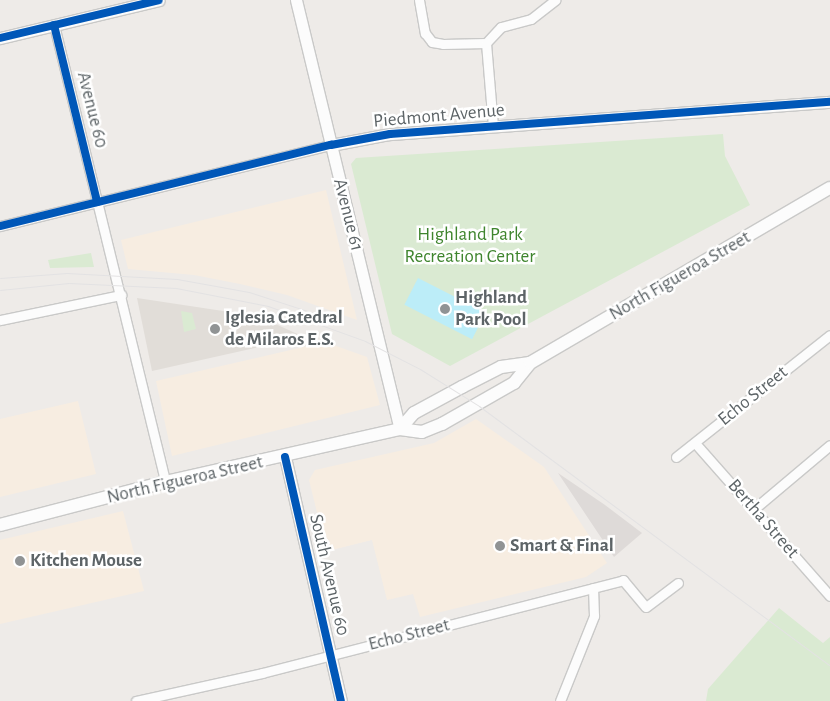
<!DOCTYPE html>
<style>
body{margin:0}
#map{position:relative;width:830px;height:701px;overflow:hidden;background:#eeebe8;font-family:"Alegreya Sans",sans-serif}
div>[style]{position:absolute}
.commercial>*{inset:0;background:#f7ede1}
.industrial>*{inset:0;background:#dedad8}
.education>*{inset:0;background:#e1ddd8}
.green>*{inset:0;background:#daead2}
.water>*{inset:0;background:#bcedf8;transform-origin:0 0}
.roads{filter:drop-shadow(1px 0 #c9c9c8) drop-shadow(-1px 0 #c9c9c8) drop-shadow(0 1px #c9c9c8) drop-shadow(0 -1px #c9c9c8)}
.minor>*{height:9px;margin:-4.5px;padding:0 4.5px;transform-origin:4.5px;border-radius:4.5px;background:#fcfcfc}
.tertiary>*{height:11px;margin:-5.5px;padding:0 5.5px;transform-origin:5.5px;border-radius:5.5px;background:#fcfcfc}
.secondary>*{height:12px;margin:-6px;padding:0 6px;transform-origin:6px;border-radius:6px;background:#fcfcfc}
.tram>*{height:1px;margin:-0.5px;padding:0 0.5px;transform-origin:0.5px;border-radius:0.5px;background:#e3e2e3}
.cycleway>*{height:8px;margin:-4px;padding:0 4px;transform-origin:4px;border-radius:4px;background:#0057b8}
.dots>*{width:14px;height:14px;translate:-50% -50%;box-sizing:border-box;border:2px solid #fff;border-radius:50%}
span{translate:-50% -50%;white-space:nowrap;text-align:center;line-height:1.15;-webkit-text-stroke:5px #fff;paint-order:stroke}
.street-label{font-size:19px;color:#5d6467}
.park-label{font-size:19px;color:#3f852e}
.poi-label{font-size:19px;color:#5d6467;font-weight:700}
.left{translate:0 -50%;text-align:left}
</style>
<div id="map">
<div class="commercial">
<div style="clip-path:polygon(326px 190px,357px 320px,287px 295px,240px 284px,194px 275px,128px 269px,121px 240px)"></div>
<div style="clip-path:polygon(325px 342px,367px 357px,380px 405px,172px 456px,156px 381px)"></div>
<div style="clip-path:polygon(78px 401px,96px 474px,0 497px,0 419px)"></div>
<div style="clip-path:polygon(476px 419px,544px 467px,607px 563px,586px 577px,420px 617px,413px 594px,387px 600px,372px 540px,320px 553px,325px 545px,309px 480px,315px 470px,434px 443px)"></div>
<div style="clip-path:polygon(123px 511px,144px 591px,0 624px,0 540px)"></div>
</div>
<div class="industrial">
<div style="clip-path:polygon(558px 473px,605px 505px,642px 533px,614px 557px)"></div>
</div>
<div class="education">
<div style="clip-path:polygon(137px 298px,223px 311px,271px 322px,304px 337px,152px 371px)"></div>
</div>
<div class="green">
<div style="clip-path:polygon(723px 134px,725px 156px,750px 205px,450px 366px,392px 334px,351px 164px,356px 158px)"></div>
<div style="clip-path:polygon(91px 253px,94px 267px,50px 268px,48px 260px)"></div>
<div style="clip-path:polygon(181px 311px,192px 313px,196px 329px,184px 332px)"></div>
<div style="clip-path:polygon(779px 608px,823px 643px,830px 637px,830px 701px,706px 701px,708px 689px)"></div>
</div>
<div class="water">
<div style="left:418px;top:278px;width:76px;height:30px;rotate:27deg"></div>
</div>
<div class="roads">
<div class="minor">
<div style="left:419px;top:0;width:34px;rotate:80deg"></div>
<div style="left:425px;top:33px;width:11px;rotate:52deg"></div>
<div style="left:432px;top:42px;width:11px;rotate:10deg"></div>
<div style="left:443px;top:44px;width:43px;rotate:-1.3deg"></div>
<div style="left:486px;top:43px;width:22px;rotate:-47deg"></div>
<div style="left:501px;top:27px;width:31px;rotate:-15deg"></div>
<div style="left:531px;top:19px;width:31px;rotate:-38deg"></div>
<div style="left:54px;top:25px;width:470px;rotate:76.3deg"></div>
<div style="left:486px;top:43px;width:84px;rotate:85.2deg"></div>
<div style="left:0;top:226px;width:341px;rotate:-13.8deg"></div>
<div style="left:0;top:320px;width:124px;rotate:-11.7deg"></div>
<div style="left:695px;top:443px;width:204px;rotate:48.6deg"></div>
<div style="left:676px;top:457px;width:196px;rotate:-38.4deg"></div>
<div style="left:754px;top:509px;width:99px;rotate:-40.1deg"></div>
<div style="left:136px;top:701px;width:129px;rotate:-12.5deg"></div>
<div style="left:262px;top:673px;width:373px;rotate:-14.4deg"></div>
<div style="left:623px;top:580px;width:35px;rotate:50deg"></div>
<div style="left:646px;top:607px;width:40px;rotate:-37deg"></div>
<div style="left:560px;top:701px;width:92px;rotate:-68.2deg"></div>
<div style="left:594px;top:616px;width:28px;rotate:-92deg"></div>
</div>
<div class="tertiary">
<div style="left:296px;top:0;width:441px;rotate:76.4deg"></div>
<div style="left:0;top:38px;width:163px;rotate:-13.4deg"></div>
<div style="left:331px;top:145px;width:60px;rotate:-10.6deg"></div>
<div style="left:390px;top:134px;width:441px;rotate:-4.2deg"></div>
<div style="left:285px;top:457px;width:250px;rotate:77.1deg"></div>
</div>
<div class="secondary">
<div style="left:400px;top:429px;width:21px;rotate:-49deg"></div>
<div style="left:414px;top:413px;width:55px;rotate:-28.4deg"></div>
<div style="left:462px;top:387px;width:44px;rotate:-27.1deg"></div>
<div style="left:501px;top:367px;width:29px;rotate:-8deg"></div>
<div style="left:0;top:525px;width:171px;rotate:-14.6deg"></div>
<div style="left:165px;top:482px;width:241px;rotate:-12.7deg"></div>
<div style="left:400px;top:429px;width:22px;rotate:8deg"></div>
<div style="left:422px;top:432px;width:22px;rotate:-22deg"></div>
<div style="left:442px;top:424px;width:83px;rotate:-29.7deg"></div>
<div style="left:514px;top:383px;width:26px;rotate:-51deg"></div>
<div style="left:530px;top:363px;width:347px;rotate:-30.3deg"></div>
</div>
</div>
<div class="tram">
<div style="left:0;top:278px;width:67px;rotate:-4.3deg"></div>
<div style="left:67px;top:273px;width:110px;rotate:3.1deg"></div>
<div style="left:177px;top:279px;width:73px;rotate:10.2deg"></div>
<div style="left:249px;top:292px;width:78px;rotate:18deg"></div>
<div style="left:0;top:290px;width:69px;rotate:-5.8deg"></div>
<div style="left:69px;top:283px;width:107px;rotate:2.7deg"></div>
<div style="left:176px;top:288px;width:94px;rotate:11.1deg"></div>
<div style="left:268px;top:306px;width:103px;rotate:19.8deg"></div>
<div style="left:365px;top:341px;width:62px;rotate:27deg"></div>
<div style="left:420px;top:369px;width:70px;rotate:32.1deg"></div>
<div style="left:479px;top:406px;width:437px;rotate:36.5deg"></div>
</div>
<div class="cycleway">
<div style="left:54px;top:25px;width:182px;rotate:76.3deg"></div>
<div style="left:0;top:38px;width:163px;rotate:-13.4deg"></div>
<div style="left:0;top:226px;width:341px;rotate:-13.8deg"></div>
<div style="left:331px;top:145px;width:60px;rotate:-10.6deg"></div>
<div style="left:390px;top:134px;width:441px;rotate:-4.2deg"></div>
<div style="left:285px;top:457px;width:250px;rotate:77.1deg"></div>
</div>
<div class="dots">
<div style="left:445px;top:309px;background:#909394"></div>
<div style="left:215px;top:329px;background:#909394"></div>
<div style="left:500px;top:546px;background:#909394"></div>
<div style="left:20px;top:561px;background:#909394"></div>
</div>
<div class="street-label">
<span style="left:92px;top:110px;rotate:76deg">Avenue 60</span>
<span style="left:439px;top:116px;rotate:-5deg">Piedmont Avenue</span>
<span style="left:348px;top:215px;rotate:76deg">Avenue 61</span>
<span style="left:680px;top:276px;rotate:-30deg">North Figueroa Street</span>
<span style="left:753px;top:396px;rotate:-39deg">Echo Street</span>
<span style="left:185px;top:480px;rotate:-13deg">North Figueroa Street</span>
<span style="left:763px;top:519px;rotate:49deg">Bertha Street</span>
<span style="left:329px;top:575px;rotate:77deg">South Avenue 60</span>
<span style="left:409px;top:635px;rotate:-14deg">Echo Street</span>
</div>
<div class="park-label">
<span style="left:470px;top:246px">Highland Park<br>Recreation Center</span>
</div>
<div class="poi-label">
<span class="left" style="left:455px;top:309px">Highland<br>Park Pool</span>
<span class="left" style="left:225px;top:329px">Iglesia Catedral<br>de Milaros E.S.</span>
<span class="left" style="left:510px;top:546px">Smart &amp; Final</span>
<span class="left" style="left:30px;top:561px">Kitchen Mouse</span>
</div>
</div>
